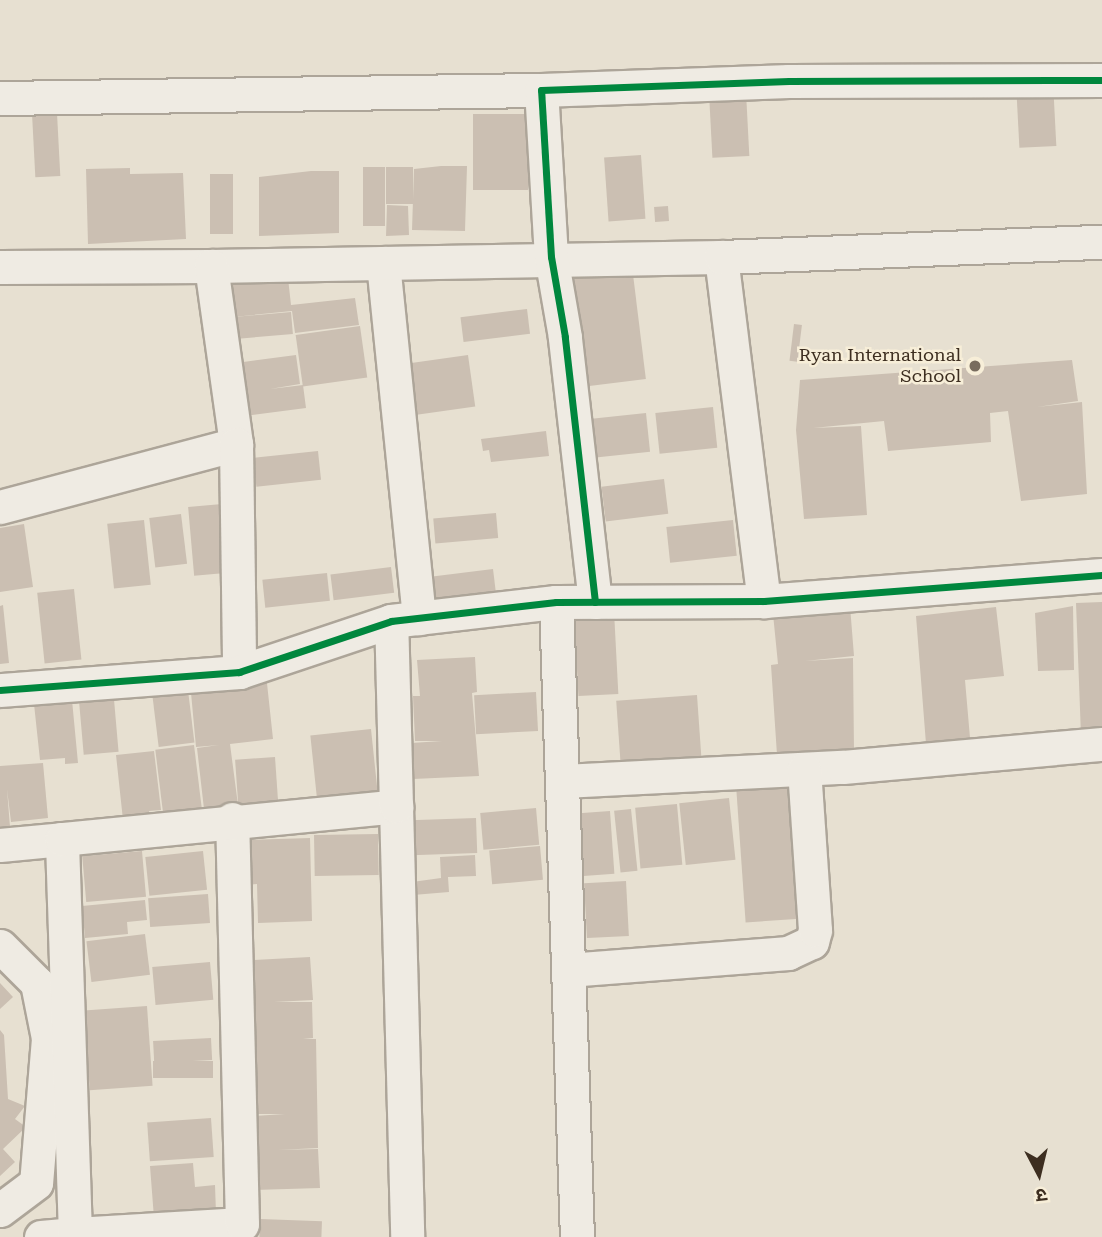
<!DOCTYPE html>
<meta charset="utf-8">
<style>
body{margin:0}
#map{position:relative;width:1102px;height:1237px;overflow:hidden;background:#e7e0d1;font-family:"Roboto Serif","Noto Sans Devanagari",serif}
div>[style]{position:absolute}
.building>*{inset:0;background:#cbbfb2;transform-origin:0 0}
.roads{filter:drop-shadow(2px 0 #ada599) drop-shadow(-2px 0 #ada599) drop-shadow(0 2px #ada599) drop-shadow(0 -2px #ada599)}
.minor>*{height:33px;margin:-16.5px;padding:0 16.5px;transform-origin:16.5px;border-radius:16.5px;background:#efebe3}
.cycleway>*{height:7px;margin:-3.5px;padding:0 3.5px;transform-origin:3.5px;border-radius:3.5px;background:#00873e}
.dots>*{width:19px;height:19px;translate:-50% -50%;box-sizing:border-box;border:4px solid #f7eed8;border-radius:50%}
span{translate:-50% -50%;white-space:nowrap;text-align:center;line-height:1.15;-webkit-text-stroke:5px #f7eed8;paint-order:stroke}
.poi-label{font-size:18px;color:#3d2e20}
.right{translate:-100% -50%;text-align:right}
.north{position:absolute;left:1004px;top:1139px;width:70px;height:70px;-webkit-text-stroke:5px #f7eed8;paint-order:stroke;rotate:173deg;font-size:19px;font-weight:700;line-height:28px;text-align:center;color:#3d2e20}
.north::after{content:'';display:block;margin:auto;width:24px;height:32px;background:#3d2e20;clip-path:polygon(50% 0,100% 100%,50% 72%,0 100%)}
</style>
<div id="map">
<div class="building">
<div style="left:1053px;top:82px;width:64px;height:37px;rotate:87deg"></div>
<div style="left:746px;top:92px;width:64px;height:37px;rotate:87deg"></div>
<div style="left:57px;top:113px;width:63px;height:25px;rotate:87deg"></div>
<div style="left:528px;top:114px;width:76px;height:55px;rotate:90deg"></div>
<div style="left:641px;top:155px;width:64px;height:37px;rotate:86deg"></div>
<div style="clip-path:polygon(441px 166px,467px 166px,465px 231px,412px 230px,414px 169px)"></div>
<div style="left:363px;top:167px;width:22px;height:59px"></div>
<div style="left:386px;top:167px;width:27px;height:37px"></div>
<div style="clip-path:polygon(130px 168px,130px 174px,183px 173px,186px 239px,88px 244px,86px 169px)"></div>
<div style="clip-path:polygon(311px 171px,339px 171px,339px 233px,259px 236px,259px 177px)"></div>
<div style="left:233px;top:174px;width:60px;height:23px;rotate:90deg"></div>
<div style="clip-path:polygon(387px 205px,408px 206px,409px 235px,386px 236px)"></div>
<div style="left:668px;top:206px;width:15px;height:14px;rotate:86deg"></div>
<div style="left:631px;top:258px;width:122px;height:59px;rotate:83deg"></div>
<div style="clip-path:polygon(287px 269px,291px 305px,355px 298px,359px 325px,295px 333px,292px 311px,223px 318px,218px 276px)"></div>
<div style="left:527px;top:309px;width:25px;height:67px;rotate:83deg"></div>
<div style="left:291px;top:312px;width:22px;height:55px;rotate:85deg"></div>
<div style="left:794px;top:324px;width:8px;height:37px;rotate:7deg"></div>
<div style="left:360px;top:326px;width:52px;height:65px;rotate:82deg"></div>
<div style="clip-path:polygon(296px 355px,300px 384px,270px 389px,303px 385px,306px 408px,244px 416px,236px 363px)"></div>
<div style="left:468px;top:355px;width:52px;height:68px;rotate:82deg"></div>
<div style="clip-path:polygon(1072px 360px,1078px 401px,1037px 407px,1082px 402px,1087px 494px,1021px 501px,1008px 411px,990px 413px,991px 442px,888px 451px,884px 421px,813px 428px,861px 426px,867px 515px,804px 519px,796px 430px,800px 380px)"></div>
<div style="left:713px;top:407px;width:41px;height:58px;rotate:84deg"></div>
<div style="left:646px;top:413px;width:39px;height:64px;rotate:84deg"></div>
<div style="clip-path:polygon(546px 431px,549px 456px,491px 462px,489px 450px,483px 451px,481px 439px)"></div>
<div style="left:318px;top:451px;width:29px;height:65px;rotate:84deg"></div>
<div style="left:664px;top:479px;width:35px;height:63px;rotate:83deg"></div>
<div style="left:222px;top:504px;width:69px;height:34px;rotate:85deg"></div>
<div style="left:496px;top:513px;width:25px;height:63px;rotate:85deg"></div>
<div style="left:181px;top:514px;width:50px;height:32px;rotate:83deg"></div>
<div style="left:144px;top:520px;width:65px;height:37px;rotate:84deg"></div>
<div style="left:733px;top:520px;width:36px;height:67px;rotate:84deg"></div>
<div style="clip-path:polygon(24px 524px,33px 587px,0 592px,0 528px)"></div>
<div style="left:391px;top:567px;width:26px;height:61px;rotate:83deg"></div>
<div style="left:493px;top:569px;width:26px;height:65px;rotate:83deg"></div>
<div style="left:327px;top:573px;width:28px;height:65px;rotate:84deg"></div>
<div style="left:74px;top:589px;width:71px;height:37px;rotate:84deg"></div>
<div style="clip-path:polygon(1102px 602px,1102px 735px,1081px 736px,1076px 603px)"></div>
<div style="clip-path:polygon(3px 605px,9px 663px,0 664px,0 606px)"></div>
<div style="clip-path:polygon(850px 606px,854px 656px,805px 661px,853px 658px,854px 751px,777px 755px,771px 665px,778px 664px,773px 614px)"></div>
<div style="clip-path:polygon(1073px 606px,1074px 670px,1038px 671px,1035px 613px)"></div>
<div style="clip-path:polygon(996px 607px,1004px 676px,965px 680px,970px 738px,926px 744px,916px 616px)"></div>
<div style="left:614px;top:611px;width:83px;height:40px;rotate:87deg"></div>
<div style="clip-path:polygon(475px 657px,477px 692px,472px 693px,479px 776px,413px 779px,411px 743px,442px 741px,415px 741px,413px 696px,420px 696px,417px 660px)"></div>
<div style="clip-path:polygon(266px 674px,273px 739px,230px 744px,238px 805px,204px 809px,197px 748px,219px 745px,196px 747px,190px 682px)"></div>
<div style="left:187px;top:682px;width:61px;height:36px;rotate:83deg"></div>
<div style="left:113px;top:688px;width:64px;height:35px;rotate:85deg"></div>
<div style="left:536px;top:692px;width:39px;height:62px;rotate:87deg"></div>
<div style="left:697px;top:695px;width:65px;height:81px;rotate:86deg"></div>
<div style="clip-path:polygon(72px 700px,78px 763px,65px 764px,65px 758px,40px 760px,34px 704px)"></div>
<div style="left:371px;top:729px;width:63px;height:61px;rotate:84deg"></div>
<div style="left:194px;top:745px;width:65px;height:39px;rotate:83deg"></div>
<div style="clip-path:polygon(154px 751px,161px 810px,149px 811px,150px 818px,123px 820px,116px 755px)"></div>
<div style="left:275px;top:757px;width:45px;height:40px;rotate:86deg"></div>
<div style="clip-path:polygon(43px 763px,48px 818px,11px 822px,7px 789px,10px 827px,0 827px,0 766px)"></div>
<div style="left:790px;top:783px;width:136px;height:54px;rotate:86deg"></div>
<div style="left:729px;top:798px;width:62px;height:50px;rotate:84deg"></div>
<div style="left:677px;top:804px;width:61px;height:42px;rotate:85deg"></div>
<div style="left:536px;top:808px;width:37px;height:56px;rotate:85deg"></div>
<div style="left:631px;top:809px;width:62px;height:17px;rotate:84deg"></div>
<div style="left:610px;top:811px;width:63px;height:31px;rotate:86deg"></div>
<div style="left:476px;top:818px;width:35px;height:66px;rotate:88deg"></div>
<div style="left:378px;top:834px;width:41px;height:64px;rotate:89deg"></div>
<div style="clip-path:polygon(310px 838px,312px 921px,258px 923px,257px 884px,248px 885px,247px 840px)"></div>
<div style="left:540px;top:846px;width:34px;height:51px;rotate:85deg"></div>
<div style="left:142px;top:851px;width:46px;height:60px;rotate:85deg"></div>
<div style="left:203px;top:851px;width:39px;height:58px;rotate:84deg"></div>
<div style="clip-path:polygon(475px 855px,476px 876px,448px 877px,449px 892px,413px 895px,412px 882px,441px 878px,440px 857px)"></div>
<div style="left:626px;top:881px;width:55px;height:42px;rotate:87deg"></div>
<div style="left:208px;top:894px;width:29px;height:60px;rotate:86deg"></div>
<div style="clip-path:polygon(145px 900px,147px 920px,127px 922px,128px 934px,85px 938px,82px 906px)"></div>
<div style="left:145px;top:934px;width:41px;height:59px;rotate:83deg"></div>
<div style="clip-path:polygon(310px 957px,313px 1000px,274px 1002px,312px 1002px,313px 1038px,303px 1039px,316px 1039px,318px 1148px,278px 1150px,318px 1149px,320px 1188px,253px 1190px,253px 1116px,285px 1114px,252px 1114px,253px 960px)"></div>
<div style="left:210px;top:962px;width:38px;height:58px;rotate:85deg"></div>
<div style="clip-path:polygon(0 983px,13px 997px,0 1009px)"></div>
<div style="left:147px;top:1006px;width:80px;height:63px;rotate:86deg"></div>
<div style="clip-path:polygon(0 1030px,4px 1035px,8px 1099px,25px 1106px,15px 1119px,26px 1127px,3px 1149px,15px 1162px,0 1176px)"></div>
<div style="left:211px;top:1038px;width:22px;height:58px;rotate:87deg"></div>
<div style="left:213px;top:1061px;width:17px;height:60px;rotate:90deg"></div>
<div style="left:211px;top:1118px;width:39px;height:64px;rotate:86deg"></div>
<div style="clip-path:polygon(193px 1163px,195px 1187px,215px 1185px,216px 1213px,154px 1218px,150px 1166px)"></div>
<div style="left:260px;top:1219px;width:62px;height:18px;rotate:2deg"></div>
</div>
<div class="roads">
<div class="minor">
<div style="left:0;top:98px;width:541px;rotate:-0.85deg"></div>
<div style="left:721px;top:257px;width:347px;rotate:82.9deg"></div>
<div style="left:383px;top:263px;width:357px;rotate:84.2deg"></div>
<div style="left:211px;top:266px;width:510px;rotate:-1.01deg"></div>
<div style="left:721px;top:257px;width:381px;rotate:-2.3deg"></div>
<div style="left:0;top:267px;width:211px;rotate:-0.3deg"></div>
<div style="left:211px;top:266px;width:180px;rotate:82deg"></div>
<div style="left:0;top:507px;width:244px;rotate:-14.9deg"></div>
<div style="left:236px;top:444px;width:228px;rotate:89.2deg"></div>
<div style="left:556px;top:602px;width:635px;rotate:88.11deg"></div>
<div style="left:595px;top:602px;width:267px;rotate:-96.5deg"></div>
<div style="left:565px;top:337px;width:81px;rotate:-99.9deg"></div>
<div style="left:551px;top:257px;width:167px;rotate:-93.4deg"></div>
<div style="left:541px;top:90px;width:248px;rotate:-2.1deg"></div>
<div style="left:789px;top:81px;width:313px;rotate:-0.2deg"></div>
<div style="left:0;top:690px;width:240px;rotate:-4.3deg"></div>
<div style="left:239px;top:672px;width:160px;rotate:-18.5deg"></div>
<div style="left:391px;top:621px;width:166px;rotate:-6.6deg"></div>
<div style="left:556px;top:602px;width:208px;rotate:-0.3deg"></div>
<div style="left:764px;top:601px;width:339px;rotate:-4.4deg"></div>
<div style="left:563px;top:781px;width:280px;rotate:-2.9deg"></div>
<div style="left:843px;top:767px;width:260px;rotate:-5.1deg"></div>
<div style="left:396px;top:806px;width:431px;rotate:88.5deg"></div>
<div style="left:0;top:845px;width:62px;rotate:-5.5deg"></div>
<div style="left:0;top:946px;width:52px;rotate:45deg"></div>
<div style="left:37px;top:983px;width:56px;rotate:78.7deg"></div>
<div style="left:48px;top:1038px;width:145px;rotate:94.7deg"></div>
<div style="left:36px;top:1183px;width:45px;rotate:143.1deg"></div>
<div style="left:568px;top:970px;width:221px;rotate:-4.4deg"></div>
<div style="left:788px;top:953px;width:26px;rotate:-25deg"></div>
<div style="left:812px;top:942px;width:12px;rotate:-76deg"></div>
<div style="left:815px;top:930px;width:161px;rotate:-93.9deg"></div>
<div style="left:75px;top:1234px;width:167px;rotate:-3.4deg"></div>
<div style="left:242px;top:1224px;width:405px;rotate:-91.4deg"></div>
<div style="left:41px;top:1237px;width:34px;rotate:-5deg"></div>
<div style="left:75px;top:1234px;width:395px;rotate:-91.9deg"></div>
<div style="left:62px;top:839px;width:336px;rotate:-5.6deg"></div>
<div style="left:396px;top:806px;width:185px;rotate:-91.5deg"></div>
</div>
</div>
<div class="cycleway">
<div style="left:595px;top:602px;width:267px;rotate:-96.5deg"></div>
<div style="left:565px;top:337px;width:81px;rotate:-99.9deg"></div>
<div style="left:551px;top:257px;width:167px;rotate:-93.4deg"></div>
<div style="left:541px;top:90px;width:248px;rotate:-2.1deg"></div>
<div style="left:789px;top:81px;width:313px;rotate:-0.2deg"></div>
<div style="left:0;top:690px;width:240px;rotate:-4.3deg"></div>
<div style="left:239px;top:672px;width:160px;rotate:-18.5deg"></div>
<div style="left:391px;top:621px;width:166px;rotate:-6.6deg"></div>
<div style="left:556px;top:602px;width:208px;rotate:-0.3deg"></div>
<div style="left:764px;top:601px;width:339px;rotate:-4.4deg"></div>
</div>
<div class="dots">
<div style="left:975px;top:366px;background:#786c5e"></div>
</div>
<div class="poi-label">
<span class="right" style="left:961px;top:366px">Ryan International<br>School</span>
</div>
<div class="north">उ</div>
</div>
